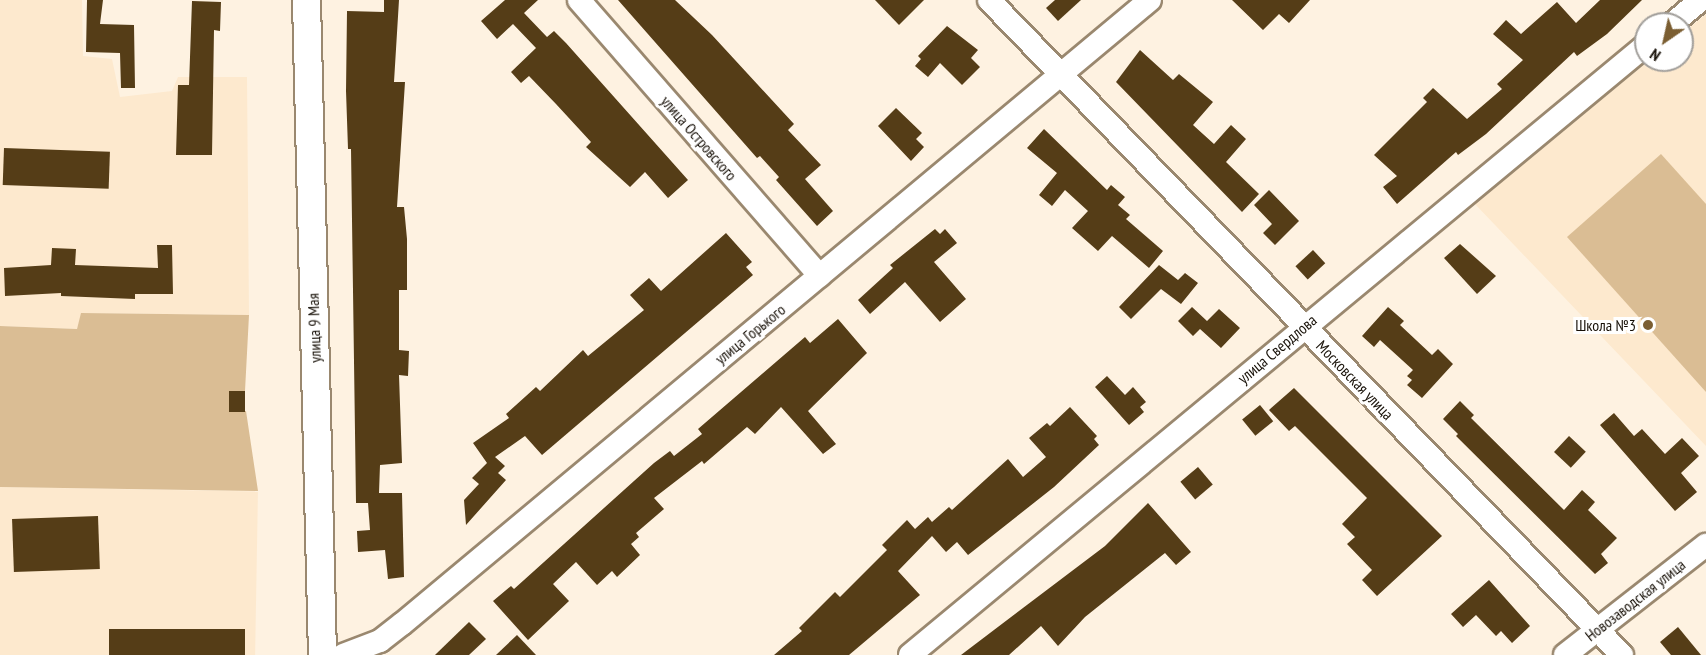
<!DOCTYPE html>
<meta charset="utf-8">
<style>
body{margin:0}
#map{position:relative;width:1706px;height:655px;overflow:hidden;background:#fef2e1;font-family:"PT Sans Narrow",sans-serif}
div>[style]{position:absolute}
.built>*{inset:0;background:#fde9ce;transform-origin:0 0}
.green>*{inset:0;background:#dabd94}
.building>*{inset:0;background:#553d17;transform-origin:0 0}
.roads{filter:drop-shadow(2px 0 #9a886f) drop-shadow(-2px 0 #9a886f) drop-shadow(0 2px #9a886f) drop-shadow(0 -2px #9a886f)}
.minor>*{height:22px;margin:-11px;padding:0 11px;transform-origin:11px;border-radius:11px;background:#fff}
.tertiary>*{height:27px;margin:-13.5px;padding:0 13.5px;transform-origin:13.5px;border-radius:13.5px;background:#fff}
.dots>*{width:16px;height:16px;translate:-50% -50%;box-sizing:border-box;border:3px solid #fff;border-radius:50%}
span{translate:-50% -50%;white-space:nowrap;text-align:center;line-height:1.15;-webkit-text-stroke:6px #fff;paint-order:stroke}
.street-label{font-size:16px;color:#160f06}
.poi-label{font-size:16px;color:#160f06}
.right{translate:-100% -50%;text-align:right}
.north{position:absolute;left:1634px;top:12px;width:60px;height:60px;box-sizing:border-box;background:#fff;border:2px solid #a29f9b;border-radius:50%;rotate:214deg;font-size:16px;font-weight:700;line-height:24px;text-align:center;color:#160f06}
.north::after{content:'';display:block;margin:auto;width:21px;height:27px;background:#7b5e32;clip-path:polygon(50% 0,100% 100%,50% 72%,0 100%)}
</style>
<div id="map">
<div class="built">
<div style="clip-path:polygon(0 0,82px 0,83px 56px,112px 59px,120px 97px,172px 91px,178px 77px,247px 77px,249px 315px,82px 313px,77px 329px,0 326px)"></div>
<div style="clip-path:polygon(1706px 14px,1706px 446px,1474px 203px,1650px 60px,1682px 60px,1682px 34px)"></div>
<div style="left:0;top:487px;width:258px;height:168px;rotate:1deg"></div>
</div>
<div class="green">
<div style="clip-path:polygon(1661px 154px,1706px 204px,1706px 392px,1567px 237px)"></div>
<div style="clip-path:polygon(81px 313px,249px 315px,245px 391px,229px 391px,230px 411px,246px 411px,258px 491px,0 487px,0 326px,77px 329px)"></div>
</div>
<div class="building">
<div style="clip-path:polygon(87px 0,103px 0,100px 24px,134px 25px,135px 88px,121px 88px,120px 53px,86px 52px)"></div>
<div style="clip-path:polygon(384px 0,399px 0,394px 82px,405px 82px,397px 207px,404px 207px,407px 239px,407px 290px,399px 290px,399px 350px,409px 351px,408px 376px,399px 375px,402px 463px,380px 465px,379px 493px,402px 493px,404px 577px,388px 579px,385px 550px,358px 552px,357px 531px,370px 530px,368px 503px,356px 503px,351px 149px,348px 149px,346px 91px,347px 11px,384px 12px)"></div>
<div style="clip-path:polygon(505px 0,538px 0,524px 13px,547px 37px,554px 31px,566px 43px,688px 180px,668px 198px,645px 172px,630px 187px,586px 147px,591px 142px,556px 104px,529px 76px,521px 83px,511px 72px,536px 48px,513px 24px,497px 39px,481px 21px)"></div>
<div style="clip-path:polygon(618px 0,675px 0,712px 35px,794px 124px,788px 130px,821px 165px,805px 179px,833px 211px,817px 226px,776px 180px,779px 177px,760px 156px,757px 158px)"></div>
<div style="clip-path:polygon(875px 0,924px 0,899px 25px)"></div>
<div style="clip-path:polygon(1055px 0,1081px 0,1058px 21px,1046px 8px)"></div>
<div style="clip-path:polygon(1232px 0,1310px 0,1289px 23px,1279px 14px,1263px 30px)"></div>
<div style="clip-path:polygon(1600px 0,1642px 0,1607px 34px,1577px 56px,1574px 52px,1486px 134px,1458px 155px,1456px 152px,1397px 204px,1383px 187px,1397px 176px,1374px 155px,1427px 102px,1423px 98px,1433px 88px,1467px 119px,1502px 89px,1497px 84px,1523px 60px,1493px 34px,1506px 20px,1521px 34px,1557px 2px,1576px 23px)"></div>
<div style="clip-path:polygon(192px 1px,221px 2px,220px 31px,214px 30px,212px 155px,176px 155px,178px 85px,189px 85px)"></div>
<div style="clip-path:polygon(947px 26px,978px 50px,971px 58px,980px 67px,962px 85px,940px 63px,928px 77px,915px 66px,921px 59px,918px 56px)"></div>
<div style="clip-path:polygon(1140px 50px,1173px 80px,1179px 74px,1213px 102px,1193px 125px,1214px 144px,1231px 125px,1246px 139px,1226px 162px,1259px 194px,1242px 212px,1116px 82px)"></div>
<div style="clip-path:polygon(896px 108px,922px 133px,916px 139px,924px 147px,911px 161px,878px 126px)"></div>
<div style="clip-path:polygon(1044px 129px,1107px 190px,1111px 185px,1125px 197px,1118px 205px,1130px 215px,1126px 219px,1163px 251px,1149px 268px,1112px 236px,1098px 251px,1072px 228px,1088px 211px,1065px 190px,1052px 206px,1039px 195px,1057px 173px,1027px 148px)"></div>
<div style="left:4px;top:148px;width:106px;height:37px;rotate:2deg"></div>
<div style="clip-path:polygon(1269px 190px,1299px 221px,1275px 245px,1263px 233px,1272px 224px,1254px 205px)"></div>
<div style="clip-path:polygon(935px 229px,940px 234px,945px 229px,957px 243px,934px 262px,966px 299px,940px 322px,905px 282px,870px 314px,858px 300px,893px 268px,890px 265px)"></div>
<div style="clip-path:polygon(726px 233px,752px 262px,746px 267px,753px 275px,542px 455px,525px 436px,495px 457px,505px 466px,498px 473px,506px 480px,466px 525px,464px 500px,479px 484px,472px 478px,487px 463px,473px 443px,509px 418px,506px 414px,536px 387px,540px 391px,583px 350px,588px 356px,644px 310px,630px 295px,649px 278px,661px 291px)"></div>
<div style="clip-path:polygon(1460px 244px,1496px 276px,1477px 294px,1444px 258px)"></div>
<div style="clip-path:polygon(157px 245px,172px 245px,173px 294px,135px 294px,135px 299px,61px 296px,61px 293px,5px 296px,4px 268px,51px 265px,52px 248px,76px 249px,75px 265px,158px 268px)"></div>
<div style="left:1313px;top:250px;width:18px;height:24px;rotate:47deg"></div>
<div style="clip-path:polygon(1159px 265px,1178px 280px,1185px 273px,1198px 283px,1181px 304px,1161px 289px,1131px 319px,1119px 307px)"></div>
<div style="clip-path:polygon(1192px 307px,1207px 321px,1219px 309px,1240px 328px,1221px 348px,1200px 329px,1193px 336px,1178px 321px)"></div>
<div style="clip-path:polygon(1388px 307px,1404px 321px,1400px 325px,1432px 355px,1438px 349px,1453px 364px,1422px 398px,1407px 385px,1412px 380px,1407px 376px,1413px 370px,1380px 340px,1374px 347px,1362px 336px)"></div>
<div style="clip-path:polygon(838px 319px,867px 353px,808px 411px,836px 444px,823px 454px,781px 407px,755px 434px,747px 427px,704px 464px,702px 461px,654px 498px,664px 509px,636px 533px,639px 537px,631px 544px,640px 555px,617px 577px,612px 571px,597px 585px,576px 562px,553px 584px,569px 601px,528px 640px,493px 601px,511px 586px,514px 589px,654px 463px,670px 451px,674px 456px,702px 434px,698px 429px,805px 337px,810px 343px)"></div>
<div style="clip-path:polygon(1107px 376px,1125px 395px,1133px 387px,1146px 402px,1140px 407px,1144px 412px,1129px 425px,1095px 387px)"></div>
<div style="clip-path:polygon(1294px 388px,1442px 536px,1377px 596px,1362px 580px,1372px 570px,1347px 544px,1355px 537px,1342px 524px,1367px 498px,1295px 426px,1289px 431px,1269px 410px)"></div>
<div style="left:229px;top:391px;width:16px;height:21px"></div>
<div style="clip-path:polygon(1460px 401px,1474px 415px,1471px 418px,1564px 510px,1582px 490px,1595px 502px,1588px 510px,1617px 538px,1601px 554px,1608px 563px,1595px 574px,1456px 436px,1458px 434px,1443px 419px)"></div>
<div style="left:1260px;top:405px;width:21px;height:23px;rotate:51deg"></div>
<div style="clip-path:polygon(1070px 407px,1097px 436px,1094px 439px,1099px 445px,1054px 487px,968px 555px,957px 542px,946px 552px,932px 536px,898px 571px,920px 595px,849px 655px,774px 655px,802px 631px,799px 628px,835px 592px,840px 597px,887px 550px,882px 545px,907px 520px,915px 529px,928px 517px,932px 522px,949px 507px,952px 510px,1008px 459px,1023px 477px,1046px 457px,1029px 438px,1047px 423px,1050px 426px)"></div>
<div style="clip-path:polygon(1614px 413px,1634px 436px,1642px 429px,1665px 454px,1682px 438px,1699px 456px,1681px 473px,1697px 492px,1675px 511px,1600px 425px)"></div>
<div style="left:1569px;top:436px;width:23px;height:22px;rotate:43deg"></div>
<div style="left:1198px;top:467px;width:23px;height:23px;rotate:50deg"></div>
<div style="clip-path:polygon(1148px 503px,1191px 552px,1176px 565px,1165px 553px,1085px 617px,1058px 646px,1041px 626px,1009px 655px,961px 655px,1105px 546px)"></div>
<div style="left:98px;top:516px;width:53px;height:86px;rotate:88deg"></div>
<div style="clip-path:polygon(1489px 580px,1530px 626px,1512px 643px,1501px 631px,1496px 636px,1476px 615px,1463px 627px,1451px 614px)"></div>
<div style="clip-path:polygon(469px 622px,486px 639px,469px 655px,435px 655px)"></div>
<div style="clip-path:polygon(1678px 627px,1701px 655px,1671px 655px,1660px 642px)"></div>
<div style="left:245px;top:629px;width:26px;height:136px;rotate:90deg"></div>
<div style="clip-path:polygon(517px 635px,536px 655px,496px 655px)"></div>
</div>
<div class="roads">
<div class="minor">
<div style="left:579px;top:0;width:366px;rotate:48.9deg"></div>
<div style="left:989px;top:0;width:911px;rotate:45.98deg"></div>
<div style="left:1672px;top:24px;width:38px;rotate:-40deg"></div>
<div style="left:343px;top:655px;width:40px;rotate:-21deg"></div>
<div style="left:380px;top:641px;width:28px;rotate:-38deg"></div>
<div style="left:402px;top:624px;width:974px;rotate:-39.84deg"></div>
<div style="left:910px;top:655px;width:956px;rotate:-39.65deg"></div>
<div style="left:1565px;top:655px;width:179px;rotate:-38deg"></div>
</div>
<div class="tertiary">
<div style="left:306px;top:0;width:655px;rotate:88.6deg"></div>
</div>
</div>
<div class="dots">
<div style="left:1648px;top:325px;background:#7b5e32"></div>
</div>
<div class="street-label">
<span style="left:699px;top:138px;rotate:49deg">улица Островского</span>
<span style="left:314px;top:328px;rotate:-92deg">улица 9 Мая</span>
<span style="left:750px;top:334px;rotate:-39deg">улица Горького</span>
<span style="left:1277px;top:349px;rotate:-40deg">улица Свердлова</span>
<span style="left:1355px;top:380px;rotate:46deg">Московская улица</span>
<span style="left:1635px;top:600px;rotate:-38deg">Новозаводская улица</span>
</div>
<div class="poi-label">
<span class="right" style="left:1636px;top:325px">Школа №3</span>
</div>
<div class="north">N</div>
</div>
